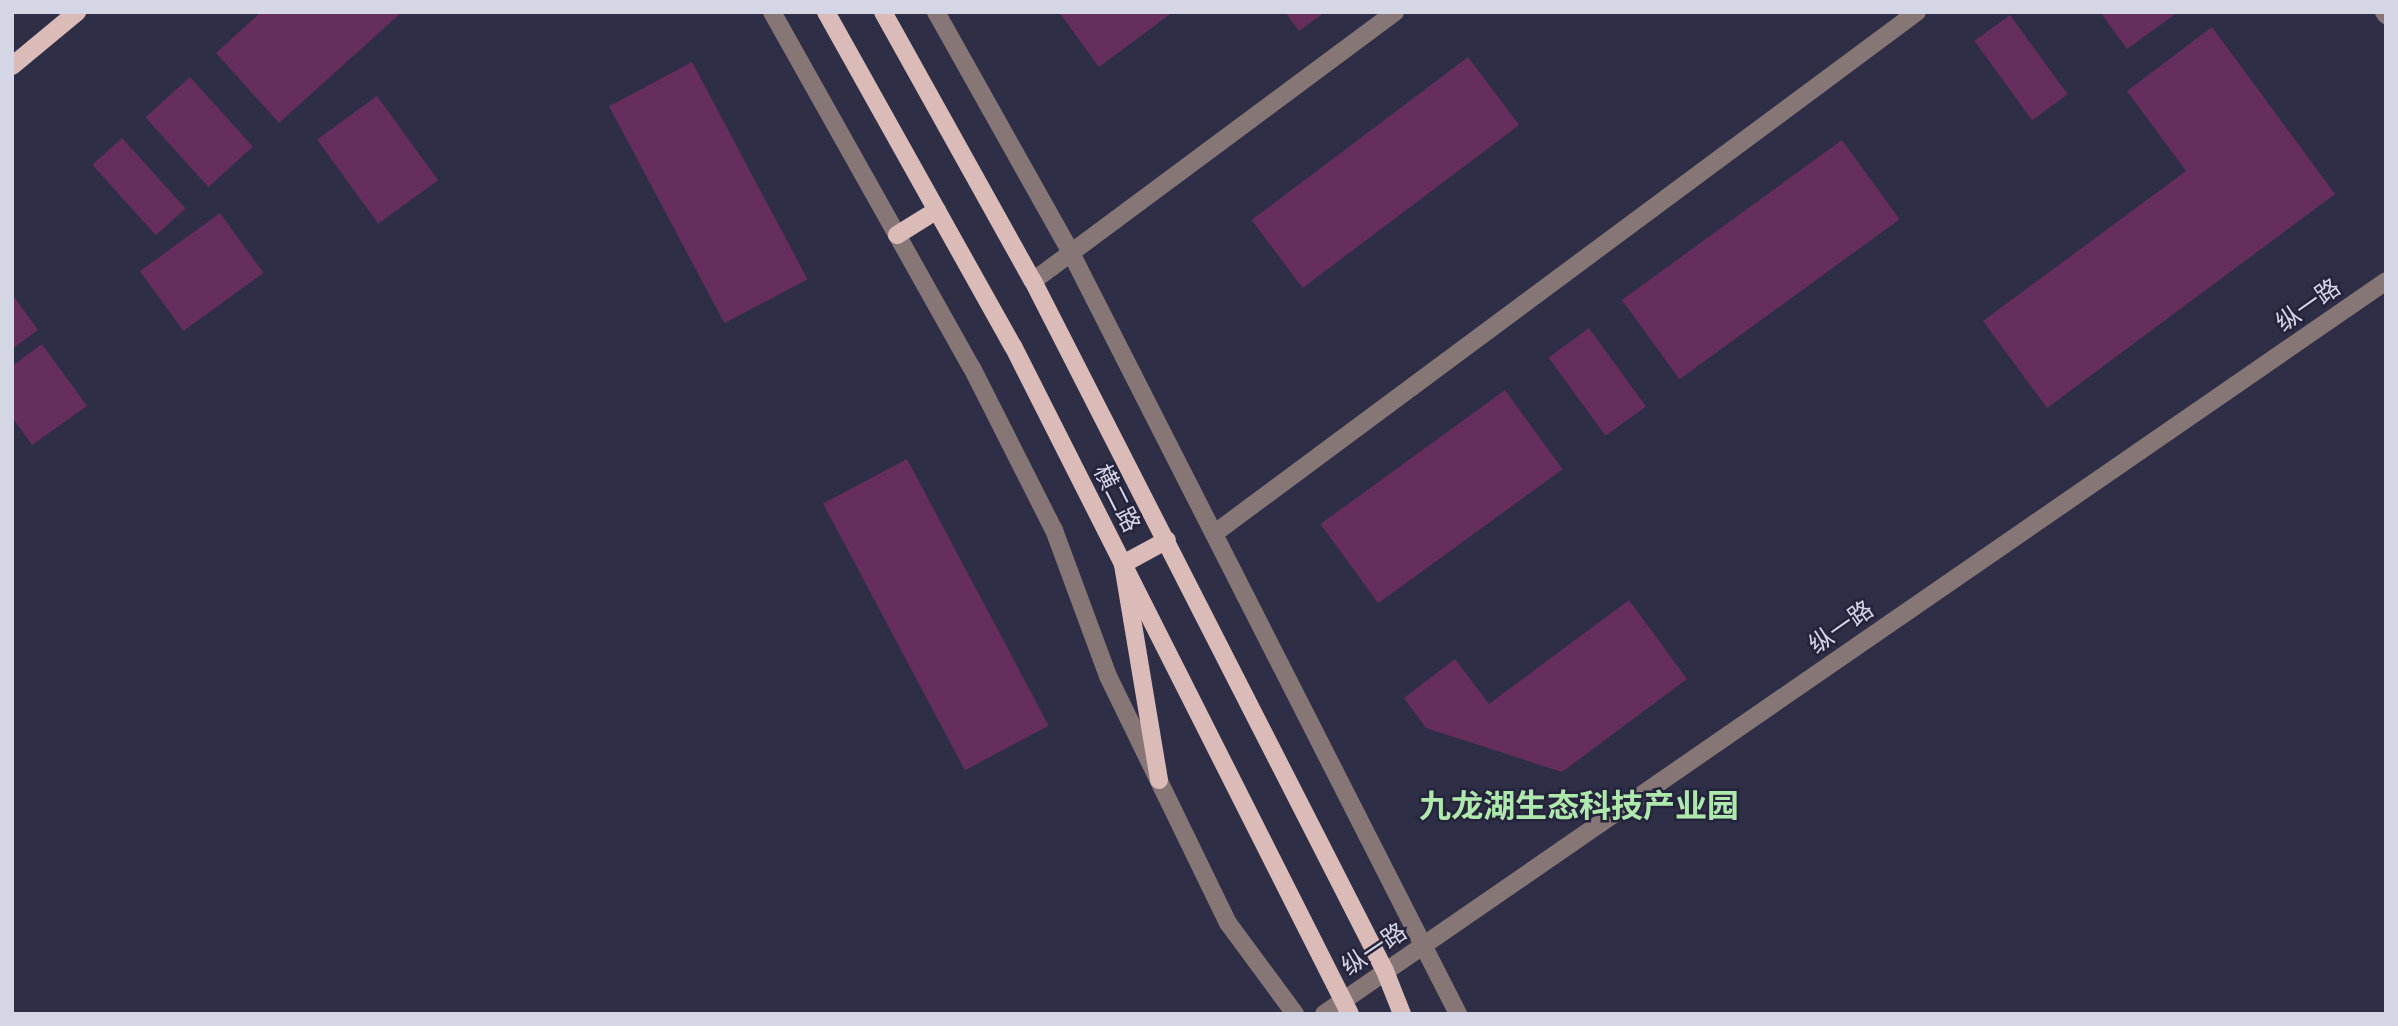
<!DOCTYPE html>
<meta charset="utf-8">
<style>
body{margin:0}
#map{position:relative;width:2398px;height:1026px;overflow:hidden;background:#2f2e47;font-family:Poppins,"Noto Sans SC",sans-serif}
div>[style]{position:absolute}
.building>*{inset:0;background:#652e5d;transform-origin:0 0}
.minor>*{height:18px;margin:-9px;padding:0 9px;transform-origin:9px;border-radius:9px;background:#867675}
.major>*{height:18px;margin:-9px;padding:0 9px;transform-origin:9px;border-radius:9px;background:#dbbbb8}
span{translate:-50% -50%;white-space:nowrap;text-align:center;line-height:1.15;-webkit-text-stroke:5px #25243c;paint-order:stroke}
.street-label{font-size:24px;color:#d4d5e5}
.district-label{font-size:32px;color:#aee8ad;font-weight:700}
.frame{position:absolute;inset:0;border:14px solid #d4d5e5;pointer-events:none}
</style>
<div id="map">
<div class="building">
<div style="clip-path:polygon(261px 12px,402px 12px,279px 123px,216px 53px)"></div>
<div style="clip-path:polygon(1059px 12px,1173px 12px,1099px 67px)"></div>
<div style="clip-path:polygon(1285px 12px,1325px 12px,1299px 31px)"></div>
<div style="clip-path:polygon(2100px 12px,2178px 12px,2127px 49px)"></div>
<div style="left:2010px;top:15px;width:98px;height:44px;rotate:54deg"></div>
<div style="clip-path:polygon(2212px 27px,2335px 194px,2047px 408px,1983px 321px,2186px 171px,2127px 91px)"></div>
<div style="left:1468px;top:57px;width:85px;height:271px;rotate:53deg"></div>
<div style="left:692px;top:62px;width:246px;height:94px;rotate:62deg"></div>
<div style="left:190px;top:77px;width:94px;height:60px;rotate:48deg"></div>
<div style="left:377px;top:96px;width:104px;height:74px;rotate:54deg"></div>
<div style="left:122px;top:138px;width:95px;height:40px;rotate:48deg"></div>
<div style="left:1842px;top:140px;width:98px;height:272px;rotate:54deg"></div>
<div style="left:220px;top:213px;width:74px;height:99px;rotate:54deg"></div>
<div style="clip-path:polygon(12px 294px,38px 330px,12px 349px)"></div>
<div style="left:1589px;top:328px;width:97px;height:50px;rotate:54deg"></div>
<div style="clip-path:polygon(42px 344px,87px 406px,32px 445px,12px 417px,12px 366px)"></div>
<div style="left:1505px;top:390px;width:98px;height:228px;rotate:54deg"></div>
<div style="left:907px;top:459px;width:302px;height:95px;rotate:62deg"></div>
<div style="clip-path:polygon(1629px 600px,1687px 679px,1562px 772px,1426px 728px,1404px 698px,1455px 659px,1489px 704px)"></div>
</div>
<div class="minor">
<div style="left:772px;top:12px;width:408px;rotate:60.7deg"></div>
<div style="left:972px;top:368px;width:182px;rotate:63.2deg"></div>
<div style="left:1054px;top:530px;width:156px;rotate:69.7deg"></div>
<div style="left:1108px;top:676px;width:275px;rotate:64.1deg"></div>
<div style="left:1228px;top:923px;width:113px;rotate:53.6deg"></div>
<div style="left:936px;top:12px;width:276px;rotate:60.7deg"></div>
<div style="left:1071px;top:253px;width:854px;rotate:63.04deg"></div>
<div style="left:2384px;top:12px;width:4px;rotate:56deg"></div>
<div style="left:1033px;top:281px;width:451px;rotate:-36.6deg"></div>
<div style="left:1215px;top:533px;width:874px;rotate:-36.58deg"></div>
<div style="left:1324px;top:1014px;width:1290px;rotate:-34.61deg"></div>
</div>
<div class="major">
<div style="left:826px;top:12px;width:383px;rotate:60.8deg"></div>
<div style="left:1013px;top:346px;width:748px;rotate:63.23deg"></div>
<div style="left:883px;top:12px;width:308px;rotate:60.9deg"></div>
<div style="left:1033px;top:281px;width:775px;rotate:62.97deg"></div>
<div style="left:1385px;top:971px;width:46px;rotate:68.4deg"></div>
<div style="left:12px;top:66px;width:85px;rotate:-39.7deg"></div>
<div style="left:897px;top:235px;width:47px;rotate:-32deg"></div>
<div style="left:1159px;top:780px;width:219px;rotate:-99.5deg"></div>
<div style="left:1123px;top:564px;width:50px;rotate:-28.6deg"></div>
</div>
<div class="street-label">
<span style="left:2308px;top:305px;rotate:-35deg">纵一路</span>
<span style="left:1117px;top:498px;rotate:63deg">横二路</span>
<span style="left:1841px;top:627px;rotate:-35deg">纵一路</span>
<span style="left:1374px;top:949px;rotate:-34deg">纵一路</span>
</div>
<div class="district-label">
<span style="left:1579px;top:806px">九龙湖生态科技产业园</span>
</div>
<div class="frame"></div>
</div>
